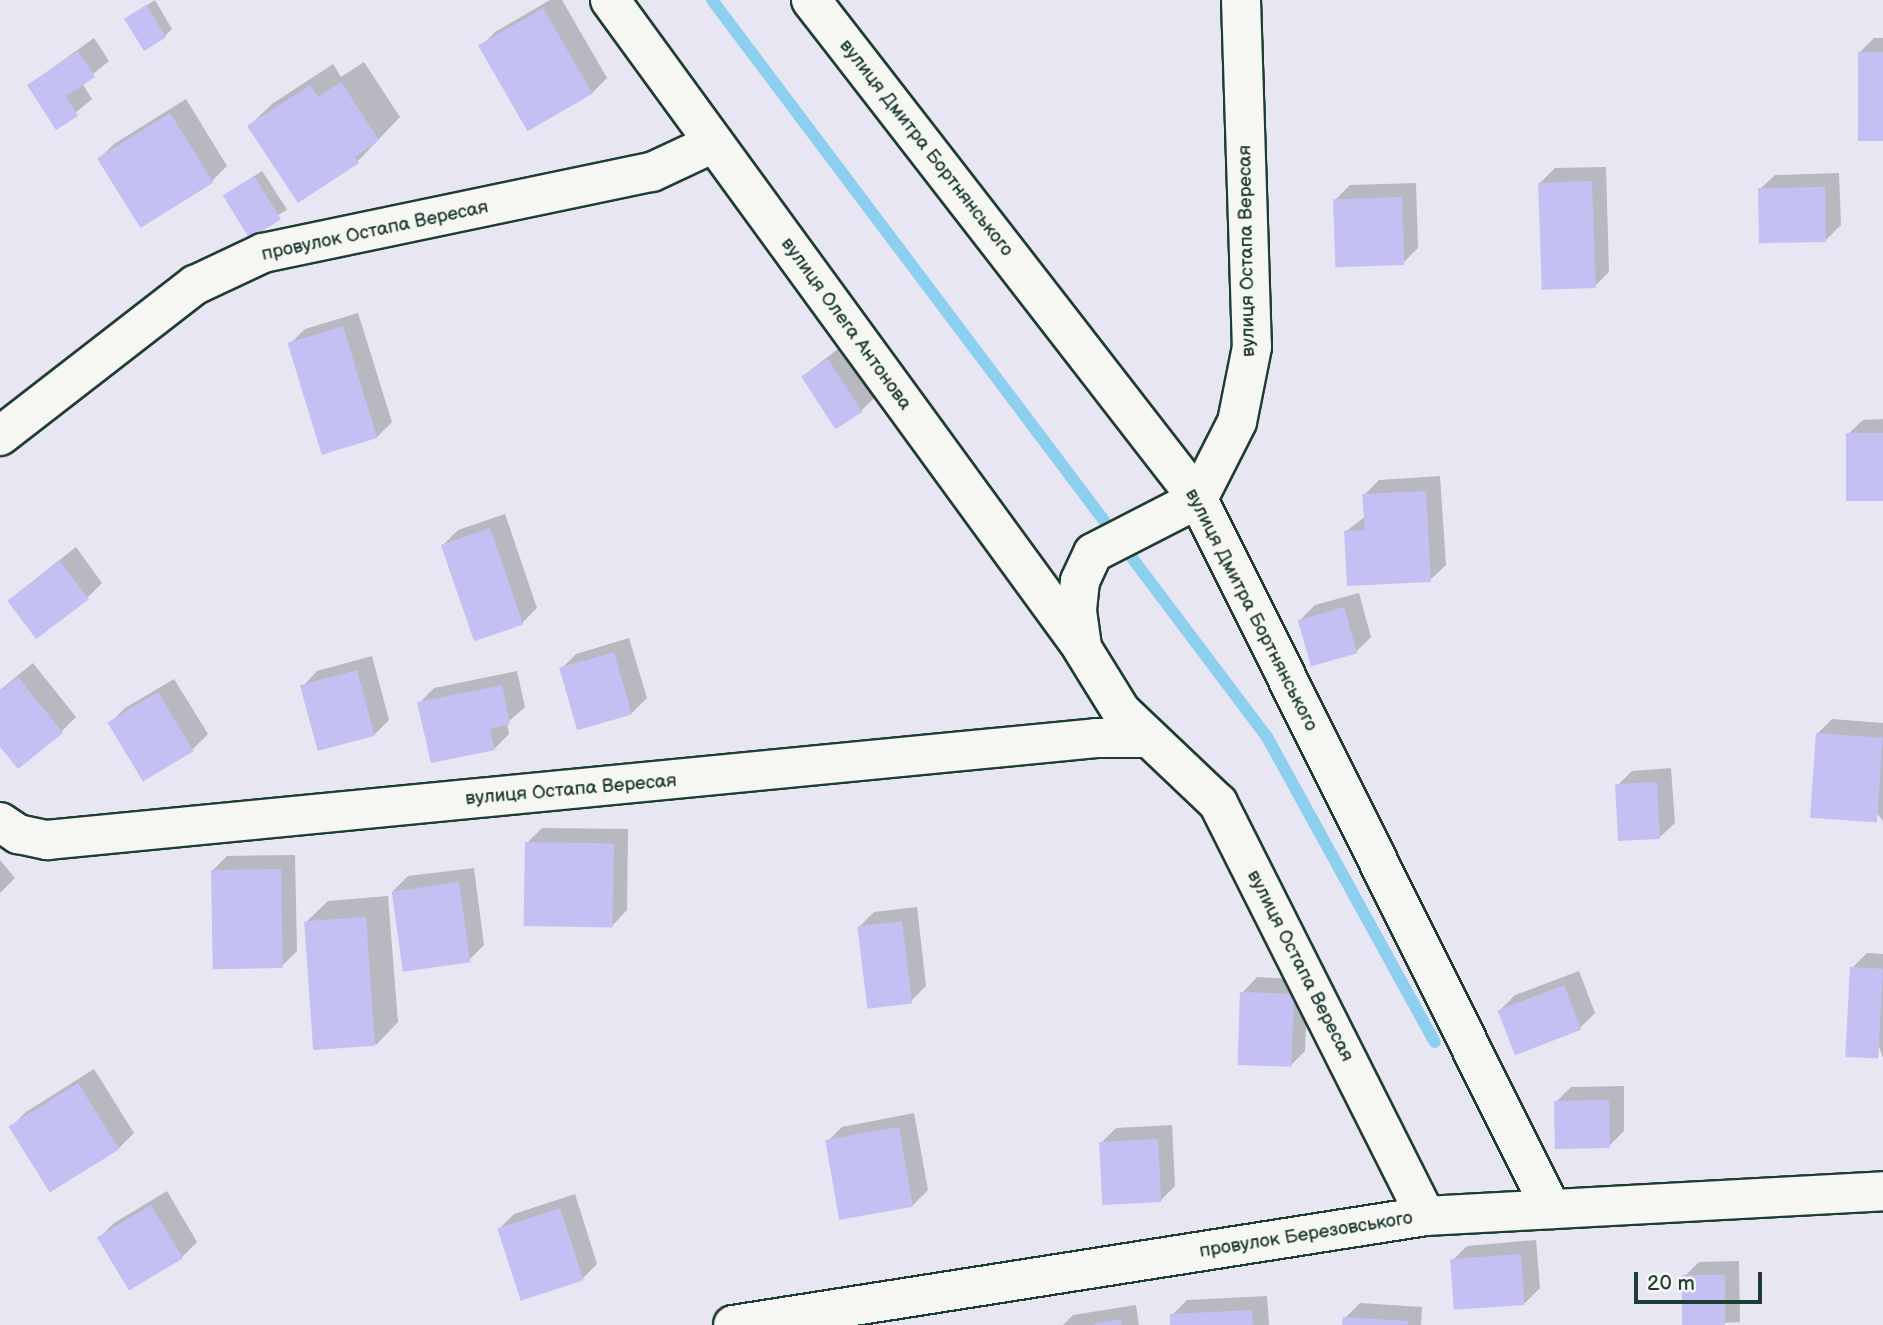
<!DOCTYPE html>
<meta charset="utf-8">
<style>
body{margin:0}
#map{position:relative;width:1883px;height:1325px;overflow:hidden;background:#e7e6f2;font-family:"Balsamiq Sans",sans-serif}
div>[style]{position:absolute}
.shadow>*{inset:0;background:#0003;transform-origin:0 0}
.stream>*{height:12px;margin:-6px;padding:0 6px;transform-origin:6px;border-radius:6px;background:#8ccfee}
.building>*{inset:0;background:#c5c0f3;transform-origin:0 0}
.roads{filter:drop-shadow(2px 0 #1f3d34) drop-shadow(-2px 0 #1f3d34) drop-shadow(0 2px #1f3d34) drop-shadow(0 -2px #1f3d34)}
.minor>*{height:38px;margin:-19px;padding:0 19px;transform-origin:19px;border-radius:19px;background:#f6f6f2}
span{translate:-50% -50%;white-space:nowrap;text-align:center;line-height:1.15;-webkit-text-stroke:7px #f6f6f2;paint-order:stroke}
.street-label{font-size:19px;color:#1f3d34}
.scale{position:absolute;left:1634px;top:1272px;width:128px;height:32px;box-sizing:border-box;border:4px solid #1f3d34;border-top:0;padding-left:9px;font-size:21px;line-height:24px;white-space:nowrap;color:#1f3d34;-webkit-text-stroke:5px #f6f6f2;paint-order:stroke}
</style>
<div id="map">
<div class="shadow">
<div style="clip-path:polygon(155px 0,172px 29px,165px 36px,126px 19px)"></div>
<div style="clip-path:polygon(550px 0,562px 0,607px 78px,592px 93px,480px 47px,495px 32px)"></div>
<div style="clip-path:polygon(94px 38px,109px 61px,82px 83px,92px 99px,57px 128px,29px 85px)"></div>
<div style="clip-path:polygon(1874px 38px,1883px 38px,1883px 139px,1859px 53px)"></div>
<div style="clip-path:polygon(364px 62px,400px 117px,358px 161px,249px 126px,272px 104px,333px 64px,341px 77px)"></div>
<div style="clip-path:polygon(186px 99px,227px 166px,212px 181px,99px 159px,114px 144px)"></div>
<div style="clip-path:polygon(1606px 167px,1609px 272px,1594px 287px,1540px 183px,1555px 168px)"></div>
<div style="left:262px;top:171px;width:46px;height:44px;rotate:57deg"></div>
<div style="clip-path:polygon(1839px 173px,1841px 225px,1826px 240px,1759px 190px,1775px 175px)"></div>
<div style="clip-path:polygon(1416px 183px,1418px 248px,1403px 263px,1335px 200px,1350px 185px)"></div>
<div style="clip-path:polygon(358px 313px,392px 422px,377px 437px,290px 344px,305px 329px)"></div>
<div style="clip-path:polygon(843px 345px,876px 396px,861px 411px,803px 376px)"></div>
<div style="clip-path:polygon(1883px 419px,1883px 499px,1847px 435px,1863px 420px)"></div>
<div style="clip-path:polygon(1440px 476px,1446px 565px,1430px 580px,1345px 532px,1366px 516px,1364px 495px,1379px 480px)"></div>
<div style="clip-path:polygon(505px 514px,537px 608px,522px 623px,443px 545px,458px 530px)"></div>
<div style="clip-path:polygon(76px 547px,102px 583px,87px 598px,9px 600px)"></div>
<div style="clip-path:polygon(1359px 593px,1371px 637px,1356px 652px,1300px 620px,1315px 605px)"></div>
<div style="clip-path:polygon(629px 638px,647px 698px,632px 713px,561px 669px,576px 654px)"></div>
<div style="clip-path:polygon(372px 656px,389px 720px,374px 735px,302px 687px,317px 671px)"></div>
<div style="clip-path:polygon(33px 663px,76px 717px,61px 732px,0 744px,0 690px)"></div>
<div style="clip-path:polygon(517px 671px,525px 707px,507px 723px,509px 734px,494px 749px,419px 703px,434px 688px)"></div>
<div style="clip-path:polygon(174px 679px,208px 734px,193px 749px,110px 723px,125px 708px)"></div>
<div style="clip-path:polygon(1832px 719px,1883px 723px,1883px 821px,1817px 734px)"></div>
<div style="clip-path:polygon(1671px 768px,1675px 823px,1659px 838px,1617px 786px,1632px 771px)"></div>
<div style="clip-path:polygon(542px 828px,628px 829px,627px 910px,612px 926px,527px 843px)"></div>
<div style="clip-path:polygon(295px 855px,297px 951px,282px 966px,212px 871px,227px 856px)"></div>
<div style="clip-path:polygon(0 860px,15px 878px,0 893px)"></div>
<div style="clip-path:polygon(474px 868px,484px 945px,469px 960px,393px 891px,408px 876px)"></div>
<div style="clip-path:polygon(388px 896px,398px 1022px,376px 1045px,305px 923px,328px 901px)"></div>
<div style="clip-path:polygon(917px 907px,926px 986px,911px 1001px,859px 927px,874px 912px)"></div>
<div style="clip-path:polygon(1867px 953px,1883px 954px,1883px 1058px,1852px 968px)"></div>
<div style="clip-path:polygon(1579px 971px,1595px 1013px,1580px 1028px,1500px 1010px,1515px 995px)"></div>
<div style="clip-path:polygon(1257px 977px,1308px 980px,1305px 1051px,1290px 1066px,1242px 993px)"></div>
<div style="clip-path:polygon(94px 1069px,134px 1133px,119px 1148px,11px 1127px,26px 1112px)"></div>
<div style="clip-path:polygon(1624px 1086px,1624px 1131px,1609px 1146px,1556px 1102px,1571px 1087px)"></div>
<div style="clip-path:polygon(914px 1113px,928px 1190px,913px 1205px,827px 1142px,842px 1127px)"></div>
<div style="clip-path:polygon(1172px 1125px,1175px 1186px,1160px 1201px,1101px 1143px,1116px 1128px)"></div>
<div style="clip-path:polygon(167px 1191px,197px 1242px,182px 1257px,129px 1288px,99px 1238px,114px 1223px)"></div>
<div style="clip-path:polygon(575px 1194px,597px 1264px,582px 1279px,499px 1229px,514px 1214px)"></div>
<div style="clip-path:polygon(1536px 1240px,1540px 1288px,1525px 1303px,1452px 1261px,1467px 1246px)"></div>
<div style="clip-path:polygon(1739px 1261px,1740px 1322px,1685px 1325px,1684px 1277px,1699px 1262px)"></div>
<div style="clip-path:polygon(1267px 1296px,1269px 1325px,1172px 1325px,1172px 1315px,1187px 1300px)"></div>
<div style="clip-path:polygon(1360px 1303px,1422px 1307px,1421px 1325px,1344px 1325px,1345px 1318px)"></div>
<div style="clip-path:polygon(1136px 1305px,1139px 1325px,1063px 1325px,1073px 1315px)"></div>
</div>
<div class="stream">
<div style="left:712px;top:0;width:923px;rotate:53.02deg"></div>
<div style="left:1267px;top:737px;width:348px;rotate:61.2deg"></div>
</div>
<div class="building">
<div style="left:146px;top:5px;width:38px;height:26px;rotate:58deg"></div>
<div style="left:543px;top:8px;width:99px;height:75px;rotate:60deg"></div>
<div style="clip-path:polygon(78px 51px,95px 77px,66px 96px,78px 116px,56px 130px,27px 85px)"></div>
<div style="left:1858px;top:52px;width:25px;height:89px"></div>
<div style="clip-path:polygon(341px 82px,379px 140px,355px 157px,359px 163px,298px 203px,247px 126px,310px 85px,318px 97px)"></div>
<div style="left:170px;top:113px;width:82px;height:86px;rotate:58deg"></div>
<div style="left:254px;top:176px;width:51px;height:37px;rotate:58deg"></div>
<div style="left:1592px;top:181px;width:107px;height:54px;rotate:88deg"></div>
<div style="left:1825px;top:187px;width:55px;height:67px;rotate:89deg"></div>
<div style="left:1402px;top:197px;width:68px;height:69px;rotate:88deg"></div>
<div style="left:343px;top:326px;width:117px;height:58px;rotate:73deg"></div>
<div style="left:828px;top:359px;width:63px;height:32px;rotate:57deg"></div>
<div style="left:1883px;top:433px;width:68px;height:37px;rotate:90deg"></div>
<div style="clip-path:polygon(1426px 491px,1431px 582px,1347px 586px,1344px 531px,1365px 530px,1362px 494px)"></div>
<div style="left:490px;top:528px;width:102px;height:52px;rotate:71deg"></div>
<div style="left:60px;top:561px;width:48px;height:66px;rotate:53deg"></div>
<div style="left:1344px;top:607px;width:48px;height:48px;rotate:74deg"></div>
<div style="left:614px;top:652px;width:65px;height:57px;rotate:74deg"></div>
<div style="left:357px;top:670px;width:68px;height:59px;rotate:75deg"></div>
<div style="clip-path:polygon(18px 677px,63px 733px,18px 769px,0 747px,0 691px)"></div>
<div style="clip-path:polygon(502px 685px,510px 724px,490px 729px,495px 750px,431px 763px,417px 702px)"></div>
<div style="left:158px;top:692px;width:69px;height:59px;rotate:59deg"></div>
<div style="left:1816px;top:733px;width:67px;height:85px;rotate:4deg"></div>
<div style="left:1657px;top:782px;width:57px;height:42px;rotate:87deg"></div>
<div style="left:525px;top:842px;width:89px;height:84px;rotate:1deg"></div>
<div style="left:281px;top:869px;width:99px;height:70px;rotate:89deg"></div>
<div style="left:459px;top:882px;width:81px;height:68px;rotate:82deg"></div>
<div style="left:366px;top:917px;width:129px;height:62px;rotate:86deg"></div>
<div style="left:902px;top:921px;width:83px;height:45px;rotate:83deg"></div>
<div style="left:1850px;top:967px;width:33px;height:90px;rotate:3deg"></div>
<div style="left:1564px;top:985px;width:48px;height:71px;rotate:69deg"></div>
<div style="left:1240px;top:992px;width:54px;height:73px;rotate:2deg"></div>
<div style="left:78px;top:1083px;width:78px;height:82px;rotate:58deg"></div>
<div style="left:1609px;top:1100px;width:48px;height:55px;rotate:89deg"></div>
<div style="left:899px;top:1127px;width:81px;height:75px;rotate:80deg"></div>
<div style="left:1158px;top:1139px;width:63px;height:59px;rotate:87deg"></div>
<div style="left:151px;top:1205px;width:62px;height:63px;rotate:59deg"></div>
<div style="left:560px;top:1208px;width:76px;height:66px;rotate:72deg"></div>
<div style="left:1521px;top:1254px;width:51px;height:71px;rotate:86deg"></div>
<div style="left:1725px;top:1275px;width:50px;height:43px;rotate:90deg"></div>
<div style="clip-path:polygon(1252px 1310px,1253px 1325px,1170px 1325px,1170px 1314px)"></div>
<div style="clip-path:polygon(1343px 1317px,1408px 1321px,1408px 1325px,1342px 1325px)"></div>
<div style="clip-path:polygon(1121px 1319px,1122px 1325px,1094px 1325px,1094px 1324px)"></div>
</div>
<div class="roads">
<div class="minor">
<div style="left:610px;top:0;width:799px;rotate:53.9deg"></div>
<div style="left:811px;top:0;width:631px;rotate:52.2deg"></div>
<div style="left:1198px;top:499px;width:793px;rotate:63.56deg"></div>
<div style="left:1241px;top:0;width:347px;rotate:88.2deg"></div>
<div style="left:1252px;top:347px;width:76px;rotate:101.3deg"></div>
<div style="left:1237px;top:422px;width:86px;rotate:116.9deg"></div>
<div style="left:1198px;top:499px;width:118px;rotate:152.8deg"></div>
<div style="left:1093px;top:553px;width:31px;rotate:115deg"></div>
<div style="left:1080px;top:581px;width:30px;rotate:96deg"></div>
<div style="left:1077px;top:611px;width:37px;rotate:82deg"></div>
<div style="left:1082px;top:648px;width:74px;rotate:58.2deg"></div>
<div style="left:1121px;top:711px;width:134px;rotate:43.5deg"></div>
<div style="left:1218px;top:803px;width:462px;rotate:63.3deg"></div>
<div style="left:0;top:436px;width:247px;rotate:-37.8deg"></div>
<div style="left:195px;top:285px;width:75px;rotate:-25.2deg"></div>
<div style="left:263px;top:253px;width:397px;rotate:-11.8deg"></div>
<div style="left:652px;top:172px;width:68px;rotate:-25.1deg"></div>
<div style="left:0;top:822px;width:22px;rotate:34deg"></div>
<div style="left:18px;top:834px;width:30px;rotate:12deg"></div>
<div style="left:47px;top:840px;width:1054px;rotate:-5.55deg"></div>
<div style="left:1096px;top:738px;width:50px"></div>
<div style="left:733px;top:1325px;width:702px;rotate:-8.94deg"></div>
<div style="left:1426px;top:1216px;width:458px;rotate:-3.1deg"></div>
</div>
</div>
<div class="street-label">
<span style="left:926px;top:148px;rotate:52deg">вулиця Дмитра Бортнянського</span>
<span style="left:375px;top:231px;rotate:-12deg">провулок Остапа Вересая</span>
<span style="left:1247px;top:251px;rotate:-91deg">вулиця Остапа Вересая</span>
<span style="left:846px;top:324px;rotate:54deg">вулиця Олега Антонова</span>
<span style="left:1251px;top:610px;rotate:63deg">вулиця Дмитра Бортнянського</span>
<span style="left:571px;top:790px;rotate:-5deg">вулиця Остапа Вересая</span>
<span style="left:1300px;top:966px;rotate:63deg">вулиця Остапа Вересая</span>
<span style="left:1306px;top:1235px;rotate:-9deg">провулок Березовського</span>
</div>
<div class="scale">20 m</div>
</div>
